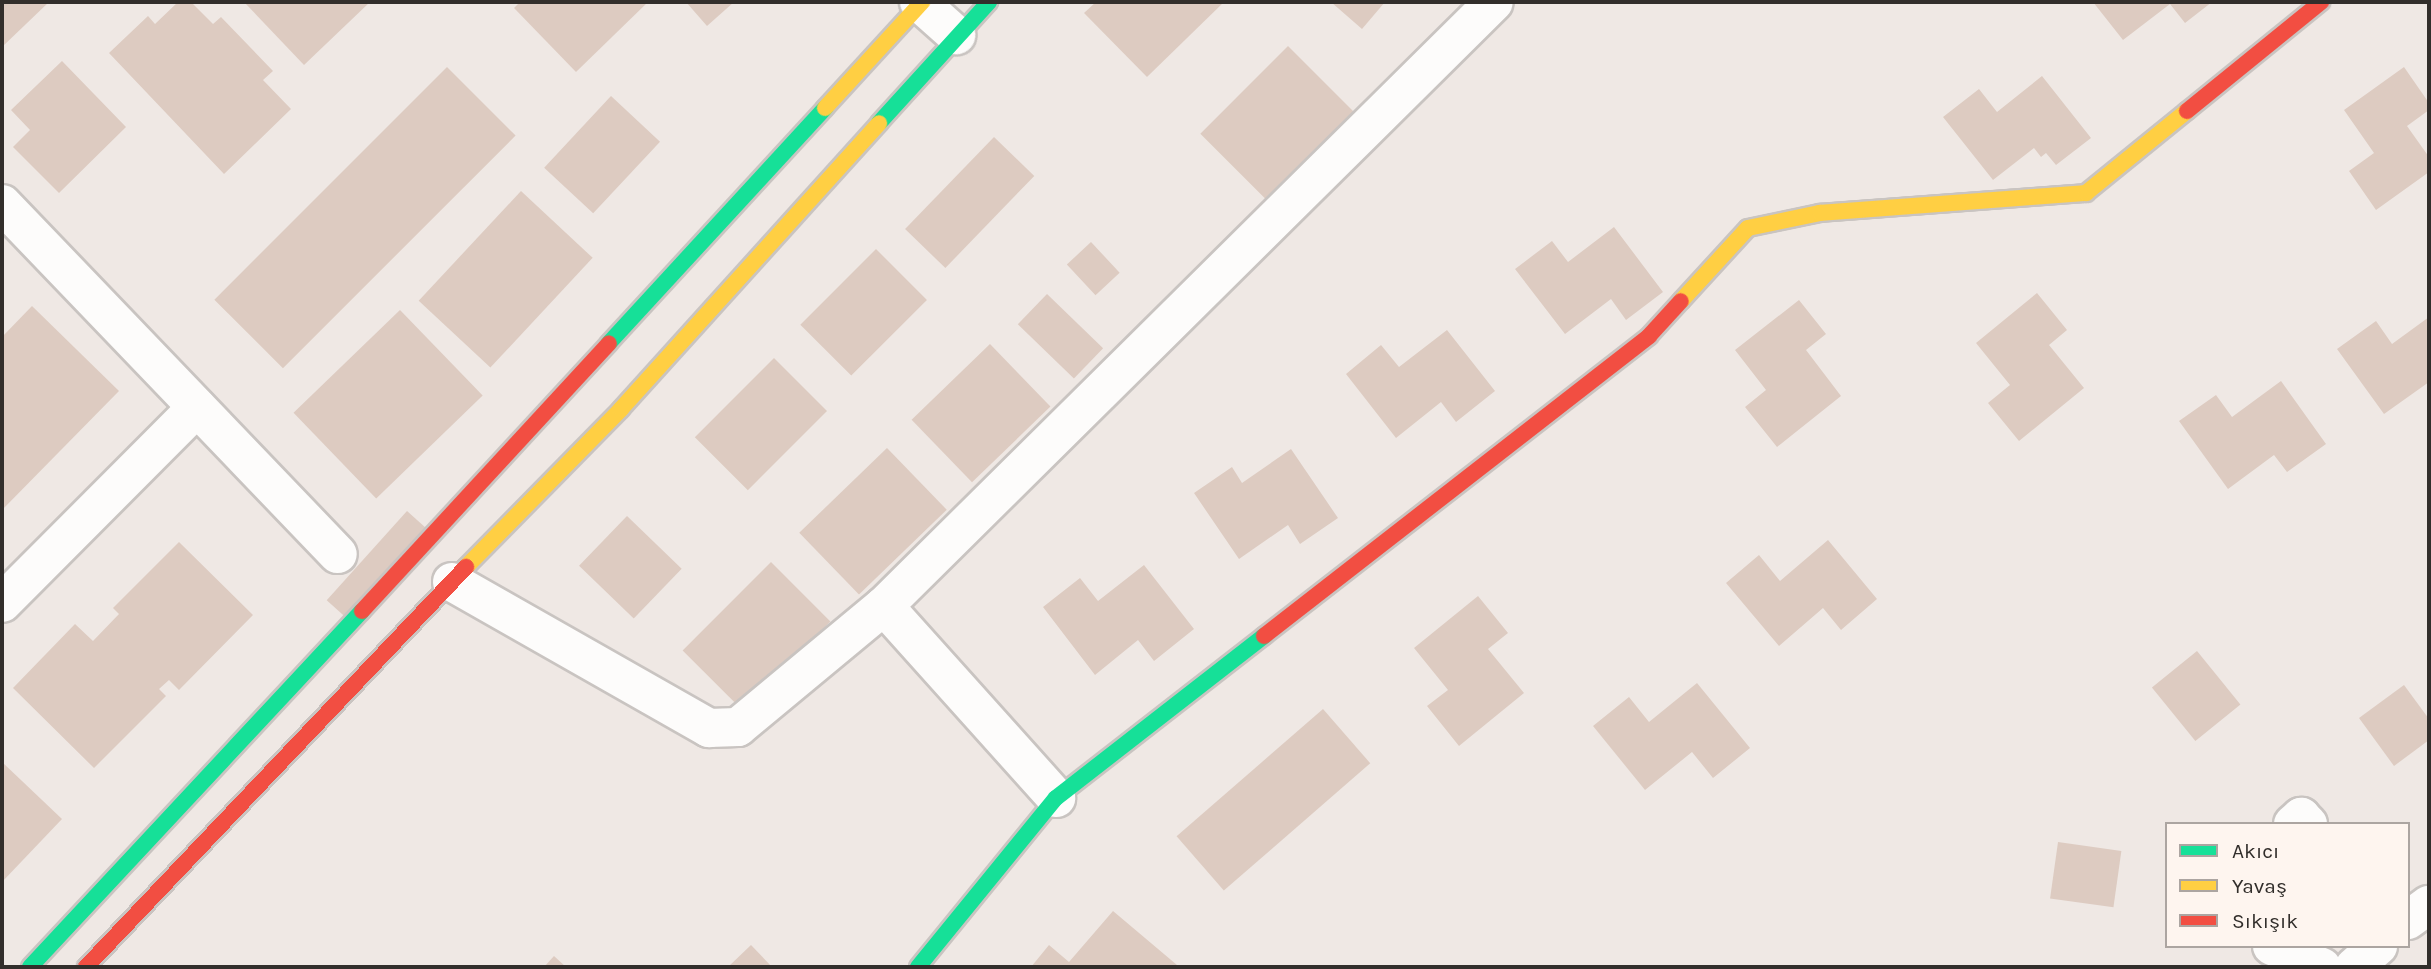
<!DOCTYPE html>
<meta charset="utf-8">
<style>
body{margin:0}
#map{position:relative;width:2431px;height:969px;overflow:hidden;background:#efe8e4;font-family:Karla,sans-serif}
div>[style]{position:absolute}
.building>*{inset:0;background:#ddcbc1;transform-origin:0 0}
.roads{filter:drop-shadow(2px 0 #c9c4c1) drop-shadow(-2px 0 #c9c4c1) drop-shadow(0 2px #c9c4c1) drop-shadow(0 -2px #c9c4c1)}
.street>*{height:38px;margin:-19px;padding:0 19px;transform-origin:19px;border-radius:19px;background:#fdfcfb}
.fast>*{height:16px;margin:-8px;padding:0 8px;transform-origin:8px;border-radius:8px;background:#16e098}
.slow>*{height:16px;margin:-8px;padding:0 8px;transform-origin:8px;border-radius:8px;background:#ffcf43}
.jam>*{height:16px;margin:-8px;padding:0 8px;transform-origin:8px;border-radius:8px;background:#f24e42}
span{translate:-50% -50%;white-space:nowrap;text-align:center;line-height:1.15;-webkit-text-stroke:5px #fef5ef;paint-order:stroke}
.frame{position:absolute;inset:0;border:4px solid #322e2b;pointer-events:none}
.legend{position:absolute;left:2165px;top:822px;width:245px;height:126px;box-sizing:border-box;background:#fef5ef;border:2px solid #aca5a1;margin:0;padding:9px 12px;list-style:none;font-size:21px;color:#322e2b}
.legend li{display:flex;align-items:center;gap:14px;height:35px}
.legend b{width:35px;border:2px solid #aca5a1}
</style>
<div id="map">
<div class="building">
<div style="clip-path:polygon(2px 2px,49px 2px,2px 47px)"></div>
<div style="clip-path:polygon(178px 2px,191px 2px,213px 24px,221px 17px,273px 71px,263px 80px,291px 109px,224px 174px,109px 53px,148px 16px,155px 24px)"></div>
<div style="clip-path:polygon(244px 2px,370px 2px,304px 65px)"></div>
<div style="clip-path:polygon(520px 2px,648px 2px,576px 72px,514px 8px)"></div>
<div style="clip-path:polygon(686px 2px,734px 2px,707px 26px)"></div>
<div style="clip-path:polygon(1096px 2px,1224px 2px,1147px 77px,1084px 13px)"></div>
<div style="clip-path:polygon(1331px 2px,1385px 2px,1362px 29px)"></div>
<div style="clip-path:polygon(2093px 2px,2212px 2px,2185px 23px,2170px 4px,2123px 40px)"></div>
<div style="left:1288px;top:46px;width:98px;height:124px;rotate:45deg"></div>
<div style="clip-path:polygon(62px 61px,126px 127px,59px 193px,13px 147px,30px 130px,11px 110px)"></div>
<div style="left:447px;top:67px;width:97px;height:329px;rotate:45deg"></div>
<div style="clip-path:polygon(2404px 67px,2429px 103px,2429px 110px,2407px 126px,2429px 157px,2429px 172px,2376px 210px,2349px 171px,2374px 153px,2344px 110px)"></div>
<div style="clip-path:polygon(2042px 76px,2091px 138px,2056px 165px,2046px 153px,2041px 157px,2034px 148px,1993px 180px,1943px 117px,1979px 89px,1997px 112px)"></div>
<div style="left:611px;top:96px;width:67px;height:98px;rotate:43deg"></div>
<div style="left:994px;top:137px;width:56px;height:128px;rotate:44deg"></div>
<div style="left:521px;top:191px;width:98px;height:150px;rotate:43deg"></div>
<div style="clip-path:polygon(1614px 227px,1663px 292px,1626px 320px,1611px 299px,1565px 334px,1515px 269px,1552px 241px,1568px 262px)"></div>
<div style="left:1091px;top:242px;width:42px;height:33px;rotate:47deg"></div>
<div style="left:876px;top:249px;width:72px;height:107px;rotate:45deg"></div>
<div style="clip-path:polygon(2037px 293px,2067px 330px,2049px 345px,2084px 388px,2019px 441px,1988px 403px,2010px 385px,1976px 343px)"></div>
<div style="left:1047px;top:294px;width:78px;height:42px;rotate:44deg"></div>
<div style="clip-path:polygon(1799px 300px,1826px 334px,1806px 350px,1841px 396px,1777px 447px,1745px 407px,1766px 390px,1735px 350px)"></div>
<div style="clip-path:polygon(32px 306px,119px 391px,2px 510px,2px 337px)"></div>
<div style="left:400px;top:310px;width:119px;height:148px;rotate:46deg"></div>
<div style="clip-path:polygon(2429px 317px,2429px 382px,2384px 414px,2337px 349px,2376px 321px,2392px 344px)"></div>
<div style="clip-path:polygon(1447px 330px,1495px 391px,1456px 422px,1441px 402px,1396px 438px,1346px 374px,1381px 345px,1399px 367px)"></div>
<div style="left:990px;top:344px;width:87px;height:109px;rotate:46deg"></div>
<div style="left:774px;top:358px;width:75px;height:112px;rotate:45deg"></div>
<div style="clip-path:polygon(2281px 381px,2326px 444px,2287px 472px,2274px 455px,2228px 489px,2179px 421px,2216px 395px,2232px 417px)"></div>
<div style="left:887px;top:448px;width:86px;height:122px;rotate:46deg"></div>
<div style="clip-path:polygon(1291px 449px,1338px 518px,1300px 544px,1288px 525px,1239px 559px,1194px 493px,1232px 467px,1242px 483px)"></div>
<div style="left:407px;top:511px;width:27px;height:120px;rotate:42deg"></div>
<div style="left:627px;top:516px;width:76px;height:69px;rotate:44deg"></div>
<div style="clip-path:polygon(1828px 540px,1877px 599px,1841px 630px,1823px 608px,1779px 646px,1726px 583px,1759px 555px,1780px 581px)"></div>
<div style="clip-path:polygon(179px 542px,253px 615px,179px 690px,169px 680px,159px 689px,166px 696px,94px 768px,13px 688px,75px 624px,93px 641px,119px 614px,113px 608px)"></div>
<div style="left:771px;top:562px;width:84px;height:125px;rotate:45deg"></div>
<div style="clip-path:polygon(1144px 565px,1194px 629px,1154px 661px,1138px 640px,1095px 675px,1043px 607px,1080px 578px,1098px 601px)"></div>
<div style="clip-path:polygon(1478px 596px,1508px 633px,1488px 649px,1524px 693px,1459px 746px,1427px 706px,1448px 690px,1414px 648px)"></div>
<div style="left:2197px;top:651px;width:69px;height:58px;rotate:51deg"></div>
<div style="clip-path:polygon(1697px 683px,1750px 748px,1713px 778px,1692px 752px,1645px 790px,1593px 726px,1629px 697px,1649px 722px)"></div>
<div style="clip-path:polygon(2404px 685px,2429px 719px,2429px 740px,2394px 766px,2359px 718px)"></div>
<div style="left:1323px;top:709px;width:72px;height:194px;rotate:49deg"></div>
<div style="clip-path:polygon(2px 762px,62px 819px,2px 882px)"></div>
<div style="left:2058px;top:842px;width:64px;height:57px;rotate:8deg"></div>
<div style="clip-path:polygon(1113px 911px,1177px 965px,1175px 967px,1031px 967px,1049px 945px,1069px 962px)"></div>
<div style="clip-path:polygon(751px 945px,772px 967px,728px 967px)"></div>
<div style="clip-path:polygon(554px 956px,566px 967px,544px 967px)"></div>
</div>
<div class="roads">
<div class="street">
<div style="left:919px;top:2px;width:50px;rotate:41.7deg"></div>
<div style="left:2px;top:204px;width:485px;rotate:46.2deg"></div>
<div style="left:452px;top:582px;width:296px;rotate:29.6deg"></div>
<div style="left:709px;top:728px;width:29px;rotate:-2deg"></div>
<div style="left:738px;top:727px;width:190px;rotate:-39.7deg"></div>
<div style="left:884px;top:606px;width:858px;rotate:-44.72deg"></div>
<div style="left:2px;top:603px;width:276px;rotate:-45.1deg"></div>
<div style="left:884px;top:606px;width:258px;rotate:48.1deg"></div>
<div style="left:2293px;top:824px;width:11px;rotate:-41deg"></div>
<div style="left:2301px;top:817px;width:10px;rotate:45deg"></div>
<div style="left:2408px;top:920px;width:26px;rotate:-36deg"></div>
<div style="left:2272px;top:946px;width:54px;rotate:22.8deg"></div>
<div style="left:2354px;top:967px;width:32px;rotate:-41deg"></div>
</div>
<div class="fast">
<div style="left:879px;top:123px;width:164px;rotate:-47.7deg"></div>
<div style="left:609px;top:343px;width:319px;rotate:-47.4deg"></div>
<div style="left:30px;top:967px;width:487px;rotate:-47deg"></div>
<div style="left:918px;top:967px;width:218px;rotate:-50.8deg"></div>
<div style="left:1056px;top:798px;width:264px;rotate:-37.9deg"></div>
</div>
<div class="slow">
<div style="left:825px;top:108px;width:144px;rotate:-47.5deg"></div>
<div style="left:1681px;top:301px;width:99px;rotate:-47.5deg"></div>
<div style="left:1748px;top:228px;width:74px;rotate:-11.8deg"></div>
<div style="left:1820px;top:213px;width:267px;rotate:-4.3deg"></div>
<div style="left:2086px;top:193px;width:130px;rotate:-39.1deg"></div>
<div style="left:466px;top:567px;width:221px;rotate:-45.5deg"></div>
<div style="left:621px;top:409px;width:385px;rotate:-47.9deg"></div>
</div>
<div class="jam">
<div style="left:2187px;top:111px;width:173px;rotate:-39.1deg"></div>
<div style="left:362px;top:611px;width:364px;rotate:-47.3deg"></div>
<div style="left:1264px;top:636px;width:488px;rotate:-37.9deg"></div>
<div style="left:1649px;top:336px;width:47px;rotate:-47.6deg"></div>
<div style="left:86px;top:967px;width:552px;rotate:-46.47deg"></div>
</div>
</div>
<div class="frame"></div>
<ul class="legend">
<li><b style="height:9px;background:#16e098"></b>Akıcı</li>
<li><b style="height:9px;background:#ffcf43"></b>Yavaş</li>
<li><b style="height:9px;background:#f24e42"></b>Sıkışık</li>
</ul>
</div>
